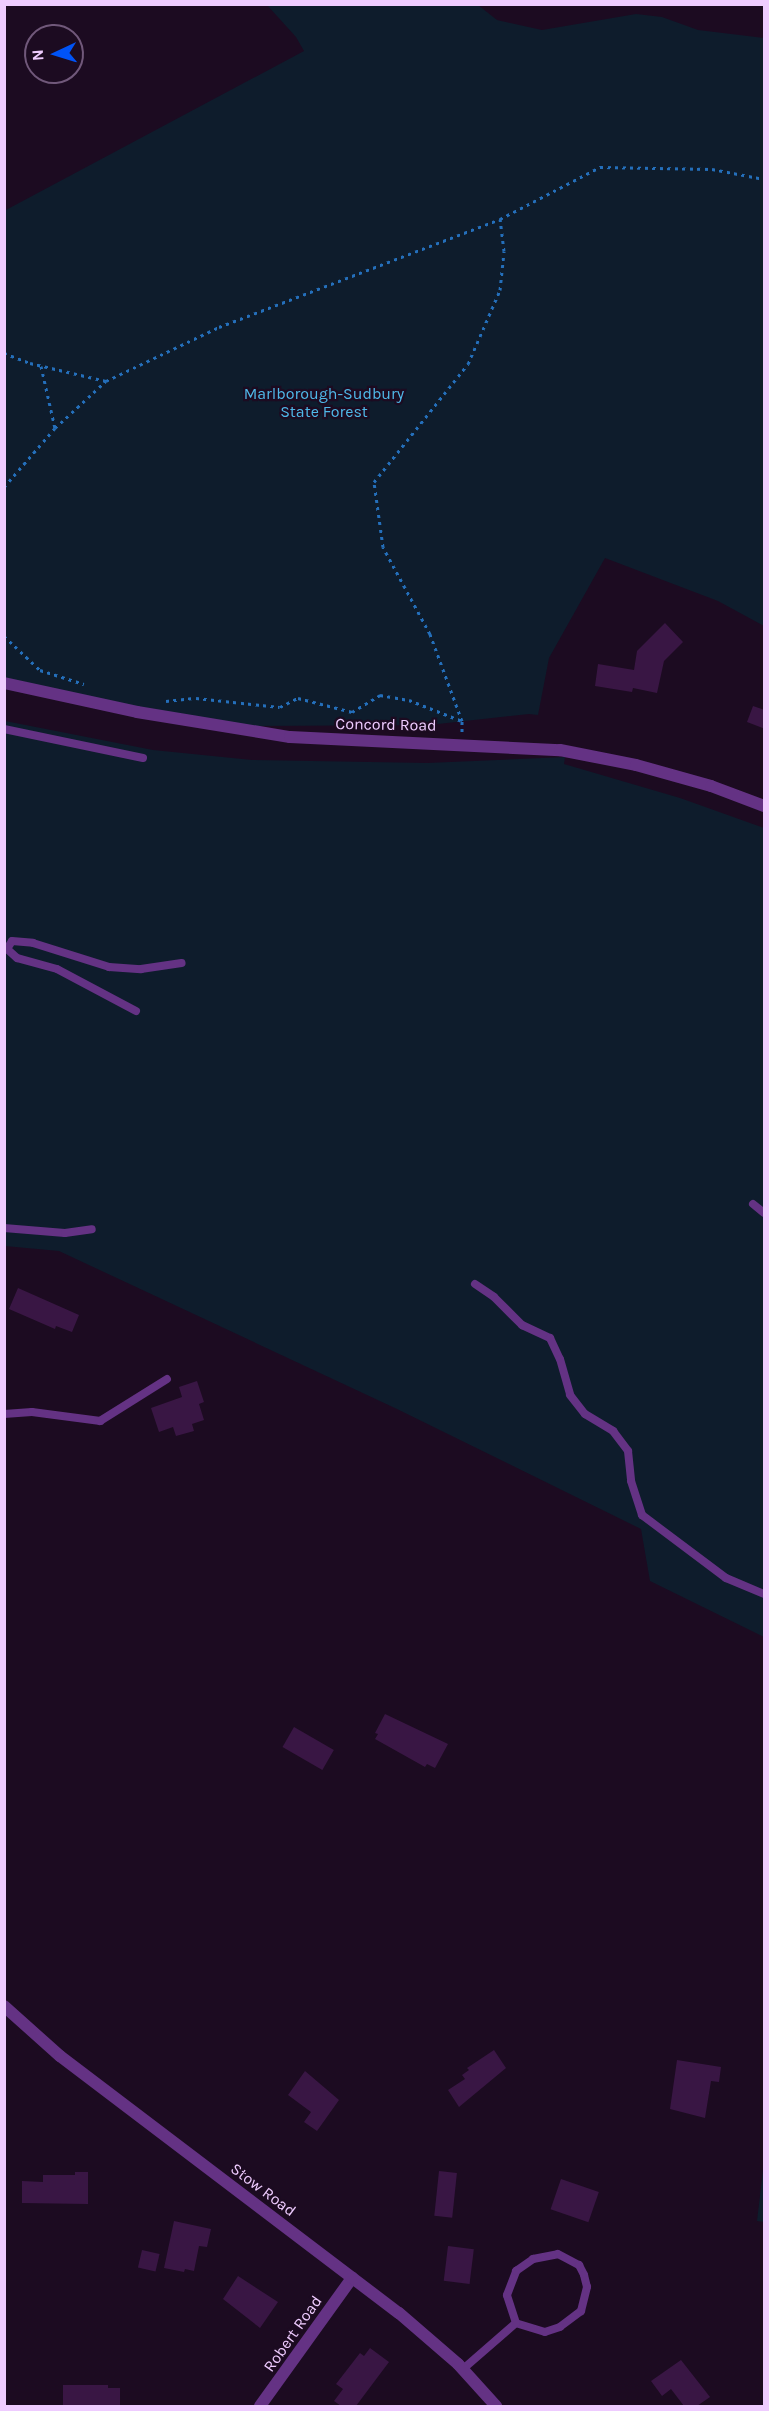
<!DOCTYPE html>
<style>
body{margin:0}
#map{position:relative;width:769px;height:2411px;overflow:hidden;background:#1c0b21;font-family:Karla,sans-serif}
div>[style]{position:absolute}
.green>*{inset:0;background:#0e1c2c}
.building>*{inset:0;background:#391644;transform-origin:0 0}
.path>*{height:3px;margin-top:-1.5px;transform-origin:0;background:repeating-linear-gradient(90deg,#246fbb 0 3px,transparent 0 7.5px)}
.service>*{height:8px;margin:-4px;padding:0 4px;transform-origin:4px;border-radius:4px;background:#643284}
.minor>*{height:12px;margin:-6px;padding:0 6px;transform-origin:6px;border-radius:6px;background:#643284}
.tertiary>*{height:12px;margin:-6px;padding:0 6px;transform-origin:6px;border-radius:6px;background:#643284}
span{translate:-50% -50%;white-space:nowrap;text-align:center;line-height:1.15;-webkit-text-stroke:4.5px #1c0b21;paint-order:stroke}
.park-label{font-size:16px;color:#4fb8e8}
.street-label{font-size:16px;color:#efccff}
.frame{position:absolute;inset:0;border:6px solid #efccff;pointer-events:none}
.north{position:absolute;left:24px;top:24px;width:60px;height:60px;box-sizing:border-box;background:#1c0b21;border:2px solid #70587a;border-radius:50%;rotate:266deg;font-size:16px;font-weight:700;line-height:24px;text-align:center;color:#efccff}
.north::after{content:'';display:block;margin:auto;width:21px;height:27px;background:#0053f7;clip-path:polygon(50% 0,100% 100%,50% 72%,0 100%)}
</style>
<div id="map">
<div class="green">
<div style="clip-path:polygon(267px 5px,478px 5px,497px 20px,542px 30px,636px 14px,662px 17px,698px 30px,764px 38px,764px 626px,718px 601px,605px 558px,549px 658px,538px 715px,529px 714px,429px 725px,247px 726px,212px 723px,5px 679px,4px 211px,304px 51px,296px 37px)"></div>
<div style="clip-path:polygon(5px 721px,153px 750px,252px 760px,427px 763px,565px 757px,564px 764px,680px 798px,764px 828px,764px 1637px,650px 1581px,641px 1529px,397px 1409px,59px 1251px,5px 1246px)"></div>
<div style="clip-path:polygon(764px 2162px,764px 2222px,757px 2221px)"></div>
</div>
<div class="building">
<div style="clip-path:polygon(665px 623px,683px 642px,664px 661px,657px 693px,633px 688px,632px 692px,595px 686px,598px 664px,634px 670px,637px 651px)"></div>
<div style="clip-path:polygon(753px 706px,765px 710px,765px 729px,747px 722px)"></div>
<div style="clip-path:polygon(18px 1288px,79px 1315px,72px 1332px,56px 1326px,55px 1329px,9px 1309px)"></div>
<div style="clip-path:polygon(197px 1381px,204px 1402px,199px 1404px,204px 1420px,192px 1424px,194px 1431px,176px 1436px,173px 1427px,159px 1432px,151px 1408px,182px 1397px,179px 1387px)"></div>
<div style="clip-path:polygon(385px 1714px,448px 1744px,435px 1768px,427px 1764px,425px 1767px,375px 1739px,378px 1734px,375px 1733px)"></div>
<div style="left:294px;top:1727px;width:46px;height:23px;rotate:30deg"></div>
<div style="clip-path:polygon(494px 2050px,506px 2068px,459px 2107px,448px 2090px,465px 2079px,462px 2075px,469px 2070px,467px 2068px)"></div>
<div style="clip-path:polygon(677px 2060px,721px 2067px,719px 2082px,711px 2081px,705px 2118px,670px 2109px)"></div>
<div style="clip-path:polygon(305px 2071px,339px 2100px,317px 2131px,304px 2122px,311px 2112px,288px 2095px)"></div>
<div style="left:439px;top:2171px;width:18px;height:45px;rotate:6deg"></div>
<div style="clip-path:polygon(75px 2172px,88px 2172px,88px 2204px,22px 2203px,22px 2181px,43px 2182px,43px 2175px,75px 2175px)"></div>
<div style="left:561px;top:2179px;width:40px;height:32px;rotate:19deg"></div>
<div style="clip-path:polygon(174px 2221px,211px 2229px,207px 2247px,199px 2246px,194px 2271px,185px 2269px,184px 2272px,164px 2268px)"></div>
<div style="left:448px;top:2246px;width:26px;height:35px;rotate:7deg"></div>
<div style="left:142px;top:2250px;width:18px;height:18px;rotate:13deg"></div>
<div style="clip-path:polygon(238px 2276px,278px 2302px,260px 2328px,223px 2299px)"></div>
<div style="clip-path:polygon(370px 2348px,389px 2362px,356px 2406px,341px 2406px,334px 2401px,343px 2389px,336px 2384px,360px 2353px,364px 2356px)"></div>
<div style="clip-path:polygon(681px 2360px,710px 2397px,697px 2406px,684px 2406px,671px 2389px,662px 2396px,651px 2381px)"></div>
<div style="clip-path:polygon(63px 2385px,108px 2385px,108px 2388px,120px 2388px,120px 2406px,63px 2406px)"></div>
</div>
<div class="path">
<div style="left:4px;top:353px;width:28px;rotate:21deg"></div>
<div style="left:30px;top:363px;width:78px;rotate:13.3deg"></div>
<div style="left:106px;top:381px;width:125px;rotate:-25.5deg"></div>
<div style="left:219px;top:327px;width:301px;rotate:-21deg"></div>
<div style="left:500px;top:219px;width:113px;rotate:-27.5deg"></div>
<div style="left:600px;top:167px;width:112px;rotate:1deg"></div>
<div style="left:712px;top:169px;width:53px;rotate:10.9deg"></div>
<div style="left:41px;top:366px;width:64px;rotate:77.3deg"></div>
<div style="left:4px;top:487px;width:78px;rotate:-49.2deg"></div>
<div style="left:55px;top:428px;width:69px;rotate:-42.7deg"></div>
<div style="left:4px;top:636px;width:50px;rotate:43.4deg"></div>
<div style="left:40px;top:670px;width:46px;rotate:17.7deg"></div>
<div style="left:166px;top:701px;width:30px;rotate:-6deg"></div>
<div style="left:196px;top:698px;width:84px;rotate:6.1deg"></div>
<div style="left:280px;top:707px;width:20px;rotate:-27deg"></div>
<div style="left:298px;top:698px;width:56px;rotate:14.5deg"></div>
<div style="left:352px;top:712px;width:33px;rotate:-31deg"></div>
<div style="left:380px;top:695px;width:29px;rotate:10deg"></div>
<div style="left:409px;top:700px;width:57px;rotate:21.6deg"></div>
<div style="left:462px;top:732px;width:11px;rotate:-90deg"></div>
<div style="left:462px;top:721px;width:93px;rotate:-110.2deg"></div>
<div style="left:430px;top:634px;width:99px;rotate:-118.4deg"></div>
<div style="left:383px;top:547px;width:66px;rotate:-97.9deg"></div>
<div style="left:374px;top:482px;width:151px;rotate:-51.5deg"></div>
<div style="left:468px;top:364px;width:81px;rotate:-66.6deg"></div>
<div style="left:500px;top:290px;width:39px;rotate:-84deg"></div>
<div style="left:504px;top:251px;width:32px;rotate:-97deg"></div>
</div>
<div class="service">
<div style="left:4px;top:729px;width:142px;rotate:11.8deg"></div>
<div style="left:136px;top:1011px;width:89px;rotate:-152deg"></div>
<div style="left:57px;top:969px;width:41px;rotate:-164.6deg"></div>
<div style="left:17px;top:958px;width:13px;rotate:-138deg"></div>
<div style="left:7px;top:949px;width:9px;rotate:-58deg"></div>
<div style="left:12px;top:941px;width:21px;rotate:5deg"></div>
<div style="left:33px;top:943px;width:80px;rotate:17.5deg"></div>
<div style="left:109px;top:967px;width:32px;rotate:4deg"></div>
<div style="left:141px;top:969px;width:41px;rotate:-8.3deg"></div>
<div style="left:753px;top:1204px;width:14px;rotate:39deg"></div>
<div style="left:4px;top:1228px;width:61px;rotate:4.7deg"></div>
<div style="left:65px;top:1233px;width:27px;rotate:-8deg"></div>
<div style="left:475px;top:1284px;width:23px;rotate:34deg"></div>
<div style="left:494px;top:1297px;width:40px;rotate:45deg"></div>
<div style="left:522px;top:1325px;width:31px;rotate:25deg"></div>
<div style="left:550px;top:1338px;width:23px;rotate:65deg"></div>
<div style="left:560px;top:1359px;width:37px;rotate:74deg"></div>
<div style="left:570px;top:1395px;width:24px;rotate:52deg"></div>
<div style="left:585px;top:1414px;width:33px;rotate:31deg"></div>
<div style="left:613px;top:1431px;width:25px;rotate:53deg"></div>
<div style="left:628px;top:1451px;width:30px;rotate:84deg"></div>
<div style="left:631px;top:1481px;width:36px;rotate:72deg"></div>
<div style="left:642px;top:1515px;width:105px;rotate:36.9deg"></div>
<div style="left:726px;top:1578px;width:41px;rotate:22.8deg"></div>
<div style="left:4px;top:1414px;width:28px;rotate:-4deg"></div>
<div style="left:32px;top:1412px;width:69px;rotate:7.5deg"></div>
<div style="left:100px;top:1421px;width:79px;rotate:-32.1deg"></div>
<div style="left:558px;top:2254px;width:24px;rotate:28deg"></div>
<div style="left:579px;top:2265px;width:11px;rotate:63deg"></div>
<div style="left:584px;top:2275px;width:12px;rotate:76deg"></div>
<div style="left:587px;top:2287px;width:25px;rotate:104deg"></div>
<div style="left:581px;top:2311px;width:26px;rotate:143deg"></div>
<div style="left:560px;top:2327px;width:16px;rotate:162deg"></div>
<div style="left:545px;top:2332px;width:30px;rotate:-163deg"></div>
<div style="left:516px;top:2323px;width:29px;rotate:-108deg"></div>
<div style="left:507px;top:2295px;width:26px;rotate:-69deg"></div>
<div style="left:516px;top:2271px;width:21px;rotate:-35deg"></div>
<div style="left:533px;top:2259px;width:25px;rotate:-11deg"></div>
<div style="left:463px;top:2369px;width:70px;rotate:-41deg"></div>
</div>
<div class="minor">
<div style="left:260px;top:2406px;width:158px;rotate:-54.3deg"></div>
</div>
<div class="tertiary">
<div style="left:4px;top:683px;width:136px;rotate:12.3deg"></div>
<div style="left:137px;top:712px;width:155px;rotate:9.3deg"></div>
<div style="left:290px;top:737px;width:270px;rotate:2.8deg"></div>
<div style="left:560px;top:750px;width:77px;rotate:11.2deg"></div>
<div style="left:636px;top:765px;width:78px;rotate:15.6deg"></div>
<div style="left:711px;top:786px;width:57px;rotate:20.7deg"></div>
<div style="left:4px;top:2006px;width:75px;rotate:41.8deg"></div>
<div style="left:60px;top:2056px;width:425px;rotate:37.2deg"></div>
<div style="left:399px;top:2313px;width:78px;rotate:40.8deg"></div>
<div style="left:458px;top:2364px;width:57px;rotate:47.9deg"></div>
</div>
<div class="park-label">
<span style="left:324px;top:403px">Marlborough-Sudbury<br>State Forest</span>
</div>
<div class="street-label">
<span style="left:386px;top:725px;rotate:1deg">Concord Road</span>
<span style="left:263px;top:2190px;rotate:37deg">Stow Road</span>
<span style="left:293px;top:2334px;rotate:-55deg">Robert Road</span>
</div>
<div class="frame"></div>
<div class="north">N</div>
</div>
